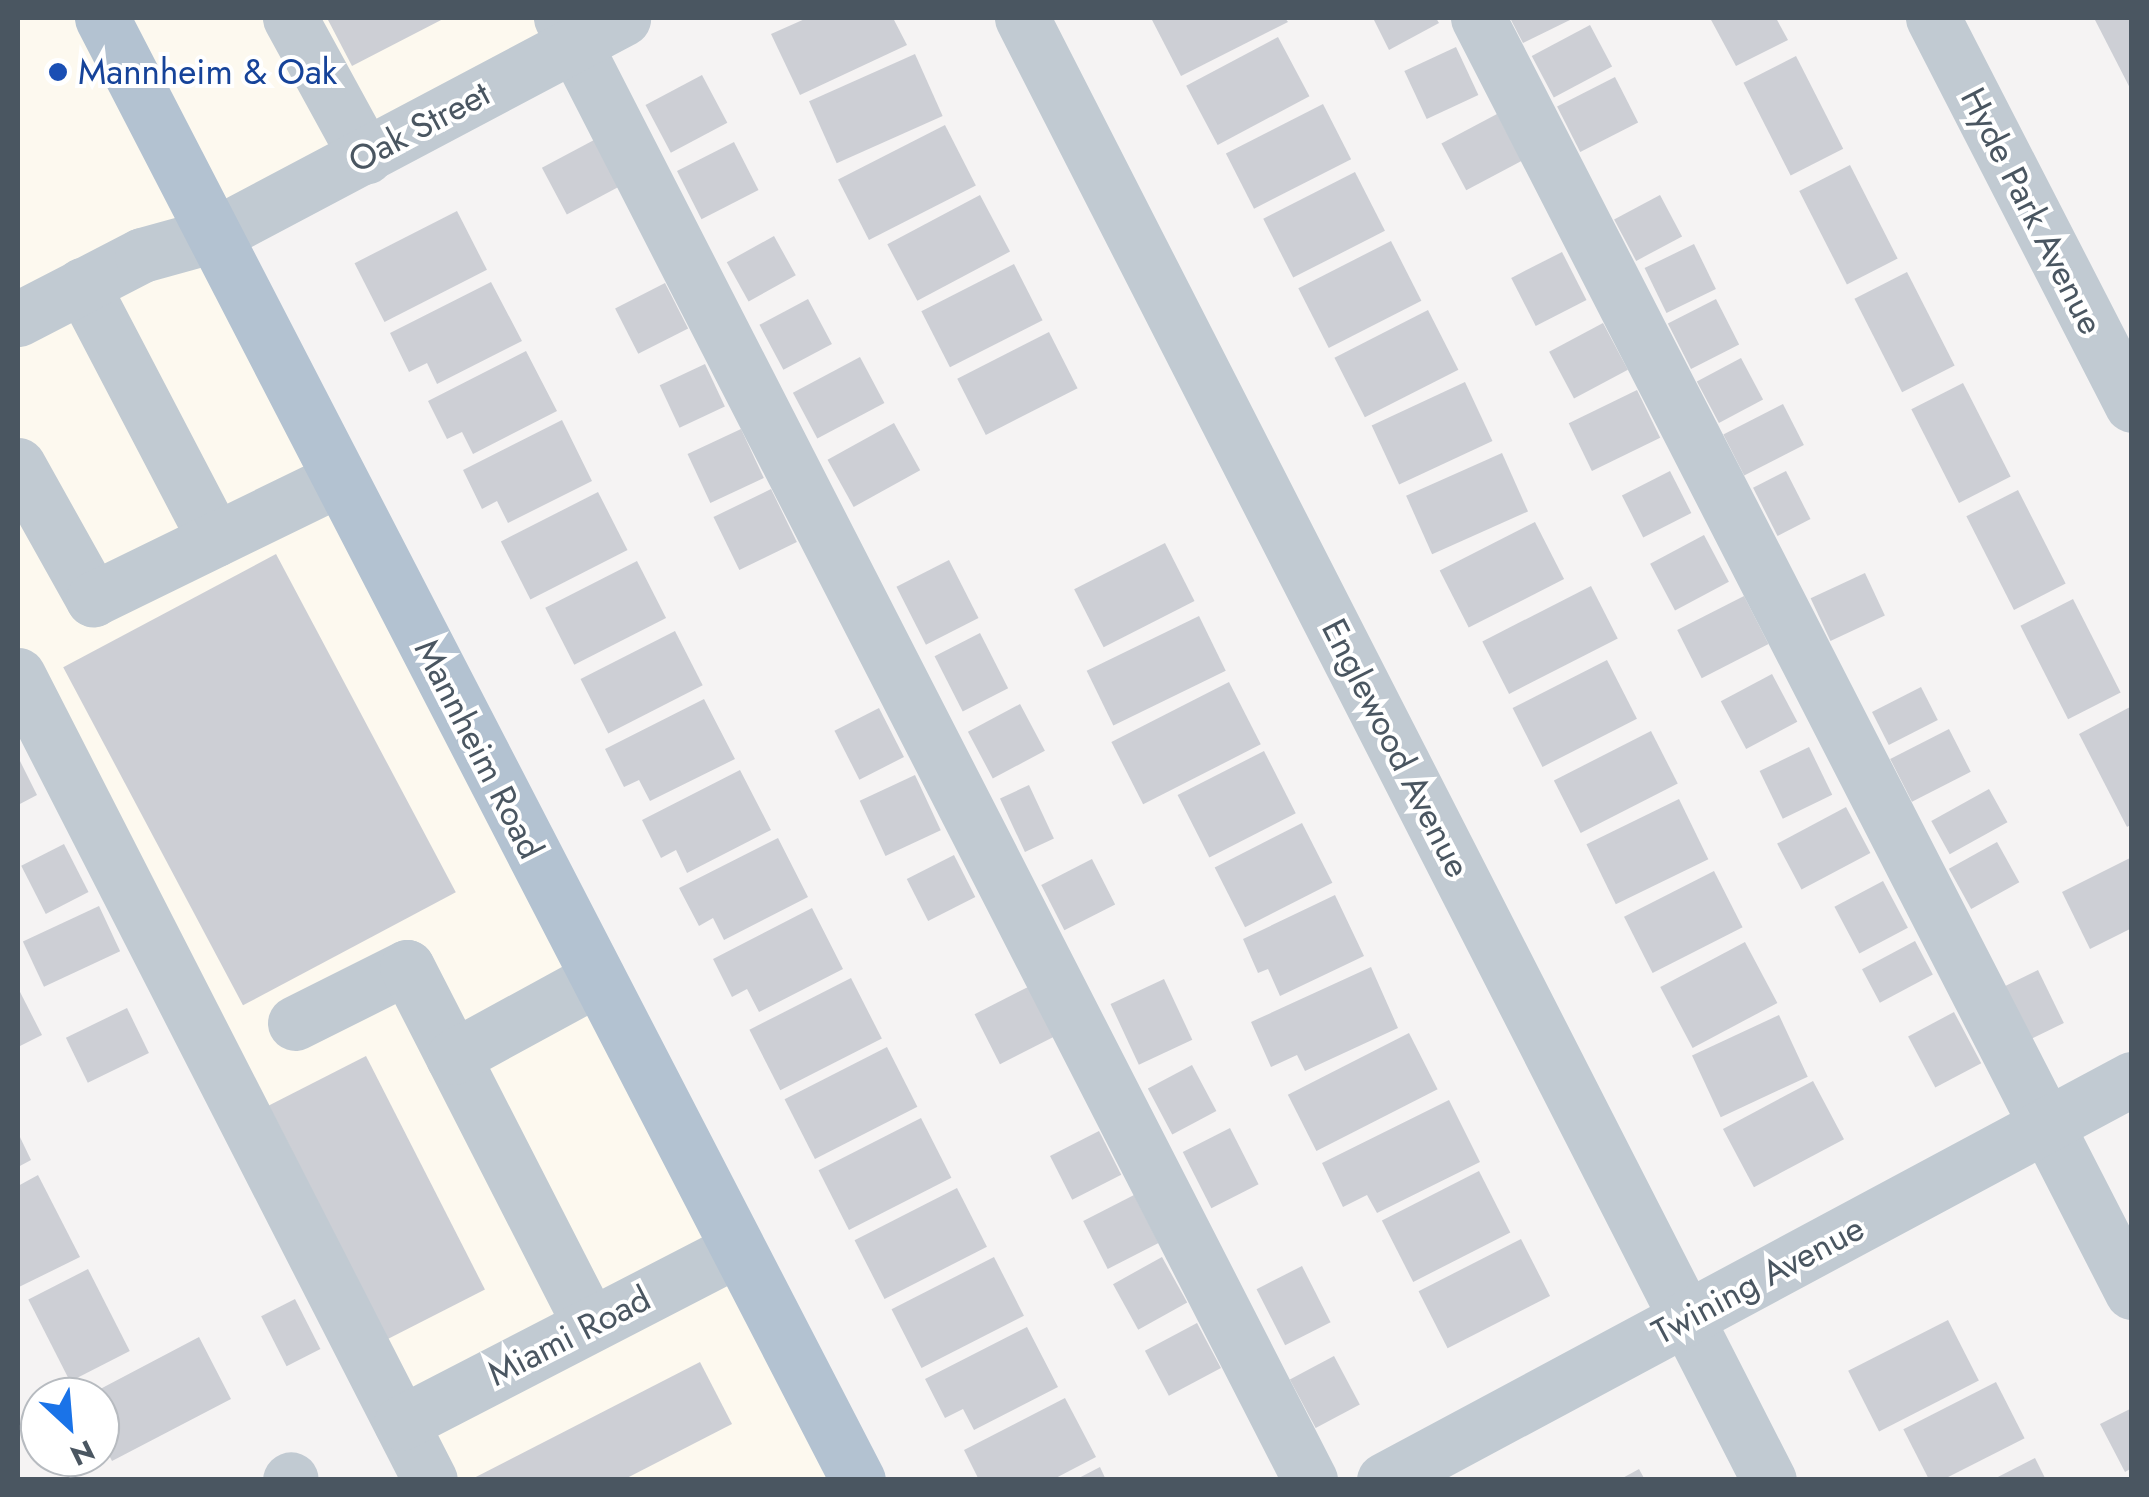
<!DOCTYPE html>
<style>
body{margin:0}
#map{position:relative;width:2149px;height:1497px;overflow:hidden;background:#f5f3f3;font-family:Jost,sans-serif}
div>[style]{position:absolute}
.commercial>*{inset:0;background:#fdf9ef}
.building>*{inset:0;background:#cdcfd5;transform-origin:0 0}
.minor>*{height:55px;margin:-27.5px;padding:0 27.5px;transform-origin:27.5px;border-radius:27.5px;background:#c1cad2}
.major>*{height:55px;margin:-27.5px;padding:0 27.5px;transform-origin:27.5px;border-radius:27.5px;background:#b3c2d1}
.dots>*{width:28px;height:28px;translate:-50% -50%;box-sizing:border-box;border:5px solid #fff;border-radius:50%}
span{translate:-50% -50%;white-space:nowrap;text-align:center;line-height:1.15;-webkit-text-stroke:8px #fff;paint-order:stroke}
.transit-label{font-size:35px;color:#164399}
.left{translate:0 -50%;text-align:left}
.street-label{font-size:35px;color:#4a5661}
.frame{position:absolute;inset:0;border:20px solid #4a5661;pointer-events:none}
.north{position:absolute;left:20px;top:1377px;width:100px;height:100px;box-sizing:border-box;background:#fff;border:2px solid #b7bbc0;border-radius:50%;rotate:154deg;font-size:28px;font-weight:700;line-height:40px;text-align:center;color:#4a5661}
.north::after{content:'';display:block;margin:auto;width:35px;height:45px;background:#1a73e8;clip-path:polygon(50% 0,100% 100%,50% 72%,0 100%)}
</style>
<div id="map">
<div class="commercial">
<div style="clip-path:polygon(18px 18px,99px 18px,723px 1242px,381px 1423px,18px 714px)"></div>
<div style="clip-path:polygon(113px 18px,551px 18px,558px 31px,210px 211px)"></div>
<div style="clip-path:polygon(735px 1261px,845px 1479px,409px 1479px,388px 1439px)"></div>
</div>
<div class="building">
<div style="clip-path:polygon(327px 18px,445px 18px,352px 66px)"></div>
<div style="clip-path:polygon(807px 18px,893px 18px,907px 45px,800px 95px,771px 34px)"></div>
<div style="clip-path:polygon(1151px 18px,1285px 18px,1288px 22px,1181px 76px)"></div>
<div style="clip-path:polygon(1373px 18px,1436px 18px,1439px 23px,1389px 50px)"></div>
<div style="clip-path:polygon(1510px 18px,1574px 18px,1523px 43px)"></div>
<div style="clip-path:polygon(1710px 18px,1776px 18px,1788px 40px,1736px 66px)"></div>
<div style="clip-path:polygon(2094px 18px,2132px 18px,2132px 92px)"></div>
<div style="left:1590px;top:25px;width:47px;height:66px;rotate:62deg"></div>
<div style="left:1278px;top:37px;width:67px;height:104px;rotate:62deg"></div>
<div style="left:1456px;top:47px;width:53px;height:57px;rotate:65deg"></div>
<div style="left:915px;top:54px;width:68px;height:116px;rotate:66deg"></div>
<div style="left:1796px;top:56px;width:104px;height:59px;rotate:63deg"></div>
<div style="left:702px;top:75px;width:54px;height:64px;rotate:62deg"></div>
<div style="left:1615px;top:77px;width:51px;height:65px;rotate:63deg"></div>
<div style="left:1323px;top:104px;width:62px;height:109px;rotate:63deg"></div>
<div style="left:1497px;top:114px;width:53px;height:63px;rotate:62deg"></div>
<div style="left:945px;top:125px;width:68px;height:120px;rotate:63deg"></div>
<div style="left:594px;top:140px;width:53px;height:59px;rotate:62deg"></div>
<div style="left:734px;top:142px;width:54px;height:64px;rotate:63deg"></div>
<div style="left:1850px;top:165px;width:105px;height:57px;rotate:63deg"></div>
<div style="left:1355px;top:172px;width:66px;height:103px;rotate:63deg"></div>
<div style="left:980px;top:195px;width:64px;height:105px;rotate:62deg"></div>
<div style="left:1660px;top:195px;width:47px;height:52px;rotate:62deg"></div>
<div style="left:457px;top:211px;width:66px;height:115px;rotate:63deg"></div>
<div style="left:774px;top:236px;width:45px;height:54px;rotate:61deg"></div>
<div style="left:1391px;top:241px;width:67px;height:104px;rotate:63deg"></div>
<div style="left:1694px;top:244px;width:50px;height:55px;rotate:64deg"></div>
<div style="left:1562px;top:252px;width:54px;height:57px;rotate:63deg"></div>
<div style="left:1014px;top:264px;width:63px;height:104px;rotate:63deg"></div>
<div style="left:1907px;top:272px;width:105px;height:59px;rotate:63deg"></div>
<div style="clip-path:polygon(491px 282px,522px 341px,437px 384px,427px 363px,409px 372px,390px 333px)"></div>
<div style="left:665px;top:283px;width:51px;height:56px;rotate:63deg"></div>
<div style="left:808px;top:299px;width:51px;height:55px;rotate:62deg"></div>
<div style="left:1716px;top:299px;width:51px;height:54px;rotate:63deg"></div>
<div style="left:1428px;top:310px;width:67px;height:105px;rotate:63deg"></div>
<div style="left:1603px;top:323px;width:53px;height:61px;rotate:62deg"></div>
<div style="left:1049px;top:332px;width:63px;height:103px;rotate:63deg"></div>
<div style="clip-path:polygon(526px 351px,557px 411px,473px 454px,462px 432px,447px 439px,428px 401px)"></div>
<div style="left:860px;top:357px;width:52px;height:76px;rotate:62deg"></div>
<div style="left:1741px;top:358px;width:47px;height:50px;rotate:62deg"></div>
<div style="left:705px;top:364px;width:47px;height:50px;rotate:65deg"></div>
<div style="left:1465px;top:382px;width:65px;height:103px;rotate:65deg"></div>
<div style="left:1963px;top:383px;width:105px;height:58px;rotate:63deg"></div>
<div style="left:1637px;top:390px;width:53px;height:76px;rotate:64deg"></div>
<div style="left:1783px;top:404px;width:46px;height:67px;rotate:63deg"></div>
<div style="clip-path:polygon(562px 420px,592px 481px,508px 523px,497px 501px,482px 509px,463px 470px)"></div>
<div style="left:894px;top:423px;width:54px;height:76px;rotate:61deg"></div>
<div style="left:741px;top:429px;width:54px;height:59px;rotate:65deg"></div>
<div style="left:1502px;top:453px;width:64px;height:105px;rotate:66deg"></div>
<div style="left:1670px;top:471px;width:47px;height:54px;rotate:63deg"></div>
<div style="left:1786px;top:471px;width:54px;height:37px;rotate:63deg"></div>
<div style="left:771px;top:489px;width:59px;height:64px;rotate:64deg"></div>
<div style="left:2018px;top:490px;width:105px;height:58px;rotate:63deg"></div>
<div style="left:598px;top:492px;width:65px;height:109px;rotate:63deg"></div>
<div style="left:1535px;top:522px;width:64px;height:107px;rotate:63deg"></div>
<div style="left:1704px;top:535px;width:53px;height:61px;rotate:62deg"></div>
<div style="left:1165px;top:543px;width:65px;height:102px;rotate:63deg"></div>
<div style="left:276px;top:554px;width:383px;height:241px;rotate:62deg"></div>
<div style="left:949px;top:560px;width:65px;height:59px;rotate:63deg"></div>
<div style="left:637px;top:561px;width:64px;height:103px;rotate:63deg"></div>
<div style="left:1865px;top:573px;width:47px;height:60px;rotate:65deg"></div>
<div style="left:1591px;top:586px;width:59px;height:122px;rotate:63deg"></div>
<div style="left:1744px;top:596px;width:54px;height:75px;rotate:63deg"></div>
<div style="left:2073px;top:599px;width:105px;height:59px;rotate:63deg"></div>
<div style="left:1199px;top:616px;width:61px;height:125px;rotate:64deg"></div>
<div style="left:675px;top:631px;width:61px;height:106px;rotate:63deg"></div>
<div style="left:980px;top:633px;width:62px;height:51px;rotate:63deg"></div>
<div style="left:1607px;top:660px;width:66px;height:106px;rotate:63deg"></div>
<div style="left:1772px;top:674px;width:54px;height:58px;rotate:62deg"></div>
<div style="left:1229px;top:682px;width:70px;height:132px;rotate:63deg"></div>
<div style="left:1921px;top:687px;width:37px;height:55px;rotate:63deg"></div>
<div style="clip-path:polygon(704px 699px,735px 759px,650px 801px,639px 780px,624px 787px,605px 749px)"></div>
<div style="left:1020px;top:704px;width:53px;height:59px;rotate:62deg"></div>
<div style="clip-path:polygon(2130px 707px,2132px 824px,2127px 827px,2079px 734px)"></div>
<div style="left:879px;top:708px;width:55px;height:50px;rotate:63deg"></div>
<div style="left:1949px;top:729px;width:48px;height:66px;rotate:63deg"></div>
<div style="left:1651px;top:731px;width:59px;height:109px;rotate:63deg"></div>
<div style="left:1809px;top:747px;width:53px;height:55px;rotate:64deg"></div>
<div style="left:1264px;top:751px;width:70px;height:97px;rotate:63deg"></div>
<div style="clip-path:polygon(18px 757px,37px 795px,18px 805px)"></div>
<div style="clip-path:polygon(740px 770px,771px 830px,687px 873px,676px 850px,661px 858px,642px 820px)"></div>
<div style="left:915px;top:775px;width:61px;height:61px;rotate:65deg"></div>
<div style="left:1029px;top:785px;width:59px;height:32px;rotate:65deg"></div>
<div style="left:1989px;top:789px;width:38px;height:66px;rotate:61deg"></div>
<div style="left:1679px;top:799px;width:67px;height:103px;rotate:64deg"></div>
<div style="left:1846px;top:807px;width:52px;height:78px;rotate:62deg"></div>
<div style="left:1302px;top:823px;width:67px;height:98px;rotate:63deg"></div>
<div style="clip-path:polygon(778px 838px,808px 897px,724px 940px,713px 918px,699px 926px,679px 888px)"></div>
<div style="left:1997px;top:842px;width:46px;height:55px;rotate:61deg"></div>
<div style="left:64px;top:844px;width:54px;height:48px;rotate:63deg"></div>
<div style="left:954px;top:855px;width:47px;height:53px;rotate:63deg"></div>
<div style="clip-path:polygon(2132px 857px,2132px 928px,2090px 949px,2062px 892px)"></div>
<div style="left:1092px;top:859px;width:51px;height:57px;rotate:63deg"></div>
<div style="left:1714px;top:871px;width:63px;height:101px;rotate:63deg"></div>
<div style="left:1883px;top:881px;width:53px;height:55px;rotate:62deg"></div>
<div style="clip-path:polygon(1335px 895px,1364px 956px,1280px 996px,1268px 969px,1258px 973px,1243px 939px)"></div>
<div style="left:99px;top:906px;width:50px;height:84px;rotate:65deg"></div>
<div style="clip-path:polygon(812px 908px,843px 969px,759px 1012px,747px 989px,732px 997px,713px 959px)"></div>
<div style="left:1915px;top:941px;width:38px;height:60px;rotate:62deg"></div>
<div style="left:1745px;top:942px;width:69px;height:96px;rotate:62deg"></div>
<div style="clip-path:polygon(1371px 967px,1398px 1028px,1305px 1071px,1297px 1055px,1271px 1067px,1251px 1022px)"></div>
<div style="left:2038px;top:970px;width:59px;height:41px;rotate:64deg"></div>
<div style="left:851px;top:978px;width:68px;height:114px;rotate:63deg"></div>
<div style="left:1164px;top:979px;width:67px;height:59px;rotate:65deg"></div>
<div style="left:1028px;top:987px;width:56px;height:60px;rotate:63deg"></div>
<div style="clip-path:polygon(18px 988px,42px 1035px,18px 1047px)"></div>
<div style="left:127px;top:1008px;width:50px;height:68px;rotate:64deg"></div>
<div style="left:1954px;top:1012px;width:58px;height:52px;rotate:62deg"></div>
<div style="left:1779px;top:1015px;width:68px;height:96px;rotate:65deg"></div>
<div style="left:1409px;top:1033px;width:63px;height:136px;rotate:63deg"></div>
<div style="left:887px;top:1047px;width:67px;height:115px;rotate:63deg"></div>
<div style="left:366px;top:1056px;width:262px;height:109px;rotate:63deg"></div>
<div style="left:1192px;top:1065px;width:52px;height:50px;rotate:62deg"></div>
<div style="left:1813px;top:1081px;width:66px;height:102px;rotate:62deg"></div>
<div style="clip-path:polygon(1449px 1100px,1480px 1162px,1377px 1213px,1367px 1195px,1343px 1207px,1322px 1163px)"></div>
<div style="left:921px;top:1118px;width:67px;height:115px;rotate:63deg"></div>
<div style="left:1230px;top:1128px;width:63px;height:53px;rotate:63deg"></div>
<div style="left:1099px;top:1131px;width:49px;height:55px;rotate:63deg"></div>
<div style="clip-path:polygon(18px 1133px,31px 1160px,18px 1167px)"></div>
<div style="left:1479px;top:1171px;width:69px;height:109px;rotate:63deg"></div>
<div style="clip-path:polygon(38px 1175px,80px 1257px,19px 1287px,18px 1186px)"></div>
<div style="left:957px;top:1188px;width:66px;height:115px;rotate:63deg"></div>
<div style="left:1134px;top:1195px;width:54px;height:57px;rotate:63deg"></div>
<div style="left:1521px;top:1239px;width:64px;height:115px;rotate:63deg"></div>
<div style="left:994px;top:1257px;width:66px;height:115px;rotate:63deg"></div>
<div style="left:1162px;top:1257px;width:52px;height:56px;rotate:61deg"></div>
<div style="left:1302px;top:1266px;width:63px;height:51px;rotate:63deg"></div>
<div style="left:88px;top:1269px;width:92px;height:67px;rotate:63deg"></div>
<div style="left:295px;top:1299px;width:56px;height:38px;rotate:63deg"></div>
<div style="left:1948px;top:1320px;width:68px;height:112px;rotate:63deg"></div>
<div style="left:1197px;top:1323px;width:51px;height:59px;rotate:62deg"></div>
<div style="clip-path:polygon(1027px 1327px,1058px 1387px,974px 1430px,963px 1409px,945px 1418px,925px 1379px)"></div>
<div style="clip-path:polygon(199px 1337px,231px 1399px,112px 1461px,100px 1438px,100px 1397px,85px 1397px)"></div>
<div style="left:1334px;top:1356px;width:55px;height:50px;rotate:62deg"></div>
<div style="clip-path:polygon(700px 1362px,732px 1424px,623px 1480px,470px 1480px)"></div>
<div style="left:1996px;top:1382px;width:63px;height:104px;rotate:63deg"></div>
<div style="clip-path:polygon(1065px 1398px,1096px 1457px,1052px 1480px,979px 1480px,964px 1450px)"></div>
<div style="clip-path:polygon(2132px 1408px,2132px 1468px,2125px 1472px,2100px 1424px)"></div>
<div style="clip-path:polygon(2035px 1458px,2046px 1480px,1992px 1480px)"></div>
<div style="clip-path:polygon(1100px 1467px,1106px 1480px,1075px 1480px)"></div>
<div style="clip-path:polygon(1639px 1469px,1645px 1480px,1619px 1480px)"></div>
</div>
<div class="minor">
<div style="left:290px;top:18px;width:158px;rotate:61.3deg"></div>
<div style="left:561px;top:18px;width:1643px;rotate:62.87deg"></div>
<div style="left:1022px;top:18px;width:1642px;rotate:62.94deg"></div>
<div style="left:1478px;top:18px;width:1432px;rotate:62.83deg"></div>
<div style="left:1933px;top:18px;width:435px;rotate:62.8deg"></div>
<div style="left:82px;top:285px;width:287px;rotate:62.4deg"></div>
<div style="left:18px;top:319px;width:140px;rotate:-27.3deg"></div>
<div style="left:142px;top:255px;width:75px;rotate:-15.5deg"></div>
<div style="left:214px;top:235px;width:463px;rotate:-27.9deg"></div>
<div style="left:18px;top:465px;width:154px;rotate:60.8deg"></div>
<div style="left:93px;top:599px;width:274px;rotate:-26deg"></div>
<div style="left:18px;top:675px;width:904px;rotate:62.9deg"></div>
<div style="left:295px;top:1023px;width:125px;rotate:-26.6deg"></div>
<div style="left:407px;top:967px;width:402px;rotate:62.9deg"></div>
<div style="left:453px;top:1057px;width:165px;rotate:-28.6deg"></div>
<div style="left:401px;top:1423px;width:379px;rotate:-27.3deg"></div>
<div style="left:290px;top:1480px;width:1px;rotate:-45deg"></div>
<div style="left:1384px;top:1480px;width:849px;rotate:-28.2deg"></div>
</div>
<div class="major">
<div style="left:102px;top:18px;width:1646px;rotate:62.66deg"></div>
</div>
<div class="dots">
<div style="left:58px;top:72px;background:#1a4fb4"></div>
</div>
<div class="transit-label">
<span class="left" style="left:78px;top:72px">Mannheim &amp; Oak</span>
</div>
<div class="street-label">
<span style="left:419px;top:127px;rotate:-28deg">Oak Street</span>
<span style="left:2032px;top:211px;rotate:63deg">Hyde Park Avenue</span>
<span style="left:1396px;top:748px;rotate:63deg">Englewood Avenue</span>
<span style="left:479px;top:749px;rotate:63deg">Mannheim Road</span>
<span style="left:1758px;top:1280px;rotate:-28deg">Twining Avenue</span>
<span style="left:569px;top:1336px;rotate:-27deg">Miami Road</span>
</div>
<div class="frame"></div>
<div class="north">N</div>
</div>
